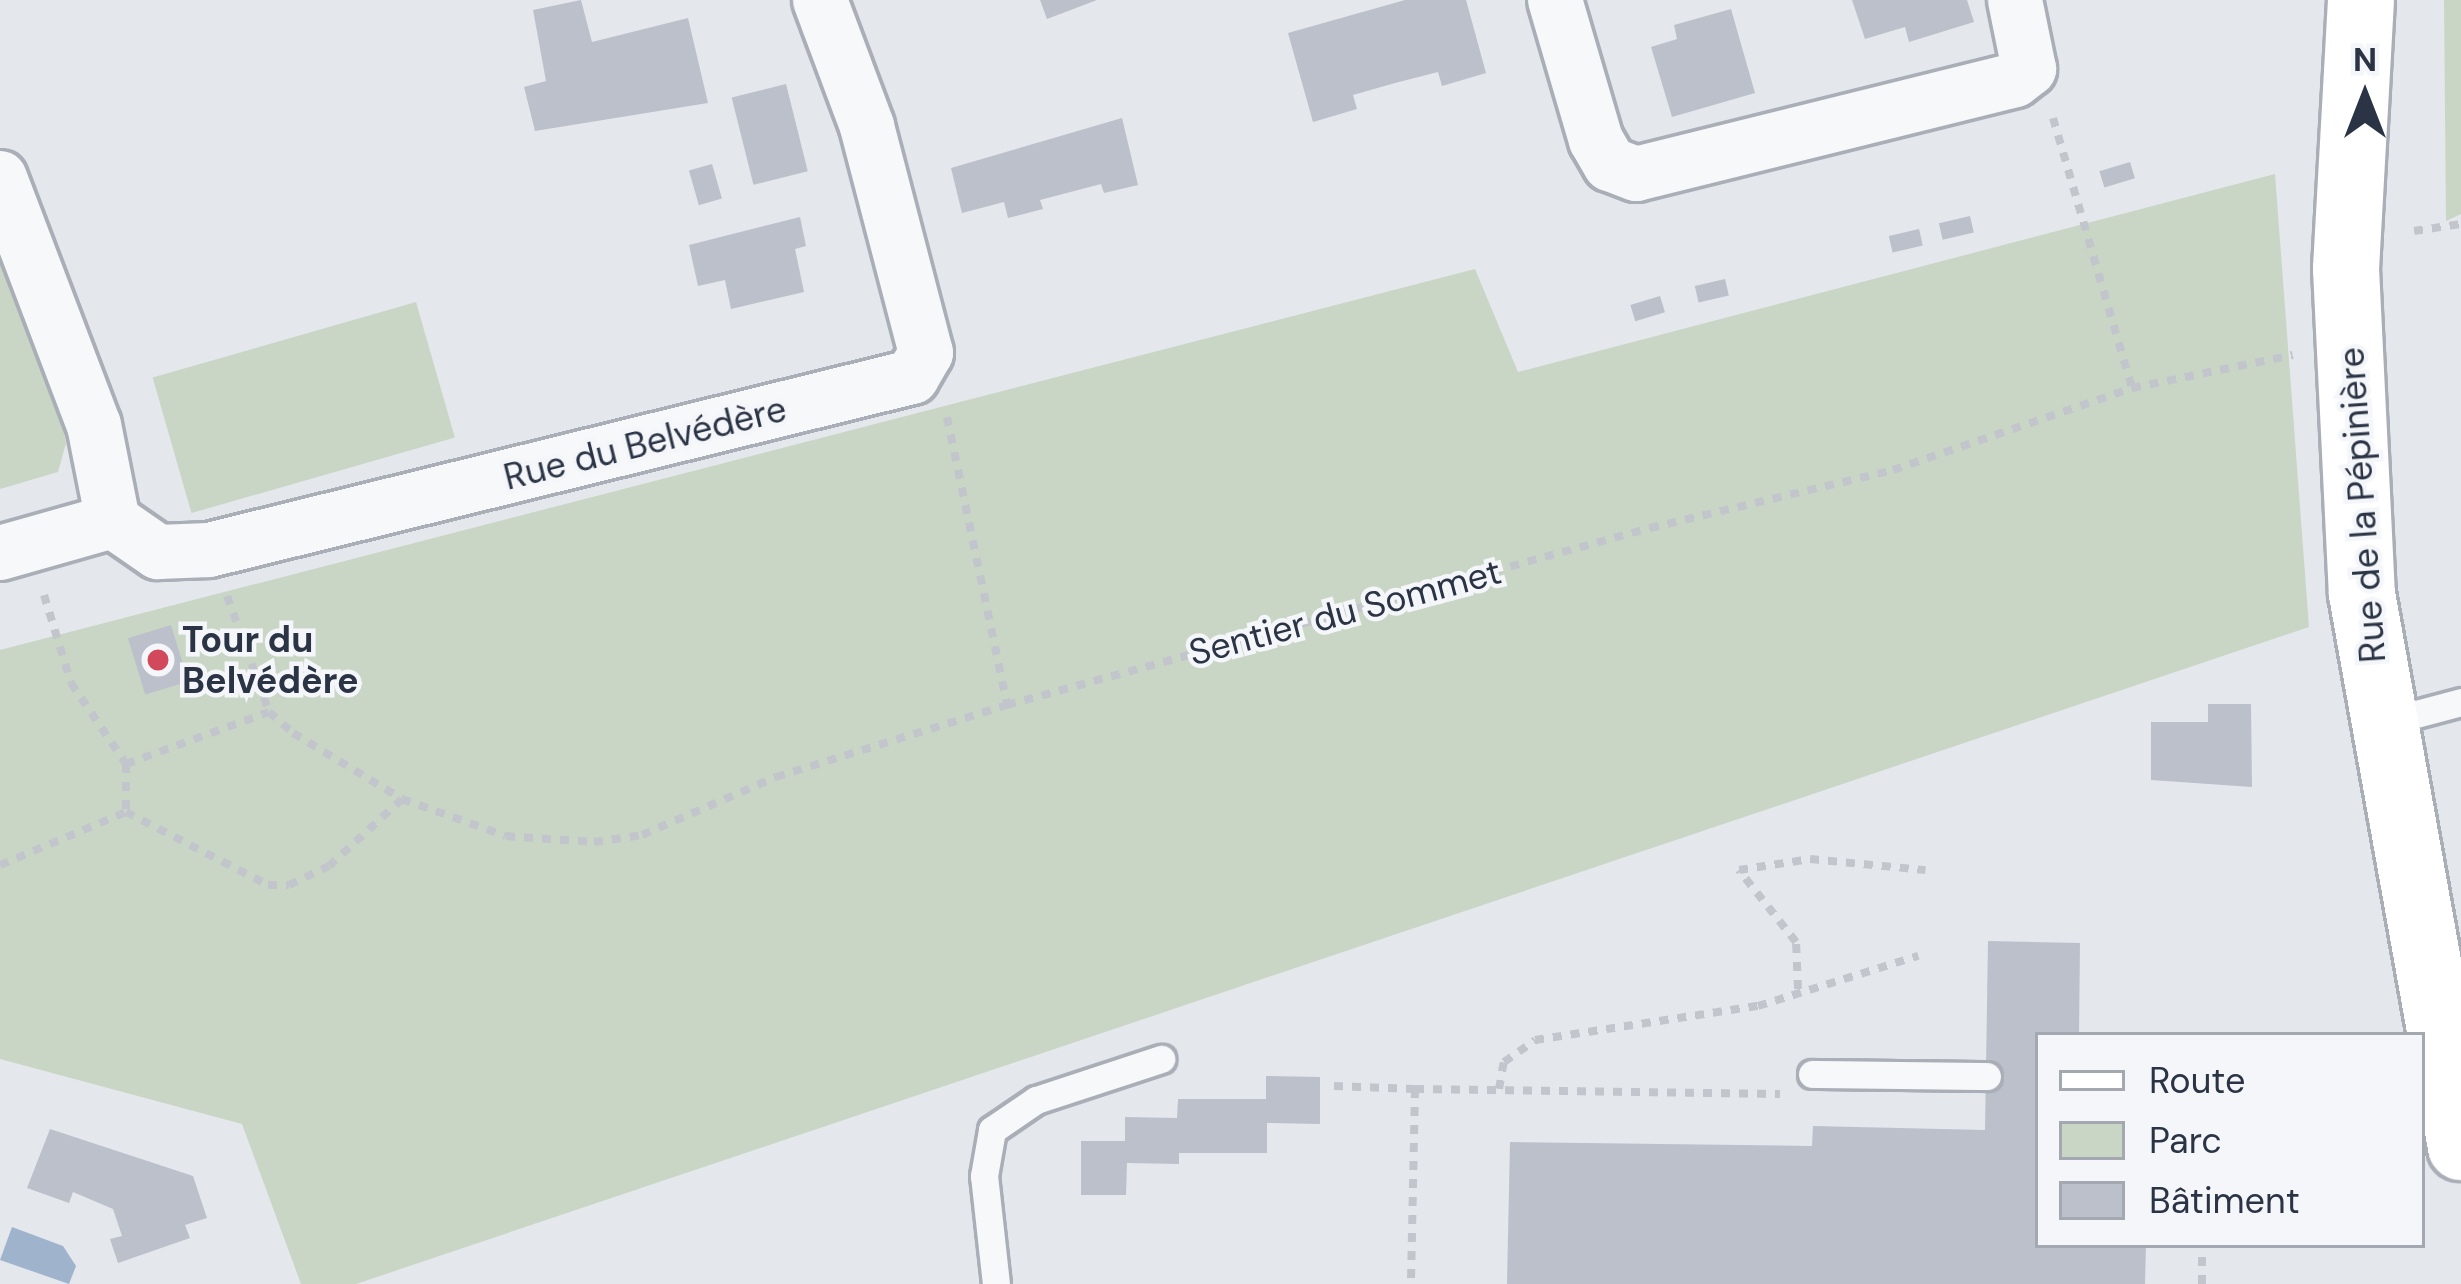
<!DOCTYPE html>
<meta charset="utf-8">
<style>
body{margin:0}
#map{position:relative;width:2461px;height:1284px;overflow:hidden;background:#e4e7ec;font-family:"DM Sans",sans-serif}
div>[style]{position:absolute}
.green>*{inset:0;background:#c9d6c5;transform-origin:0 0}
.water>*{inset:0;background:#9fb4cc}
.building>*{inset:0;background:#bbc0ca;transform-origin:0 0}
.path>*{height:8px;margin-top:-4px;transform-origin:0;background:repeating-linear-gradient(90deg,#c2c5cb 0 9px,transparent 0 18px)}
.roads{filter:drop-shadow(3px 0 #a9aeb7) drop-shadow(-3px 0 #a9aeb7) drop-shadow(0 3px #a9aeb7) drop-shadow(0 -3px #a9aeb7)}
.service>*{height:27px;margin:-13.5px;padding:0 13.5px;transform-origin:13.5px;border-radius:13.5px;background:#f7f8fa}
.minor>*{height:54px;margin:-27px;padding:0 27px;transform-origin:27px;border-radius:27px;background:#f7f8fa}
.secondary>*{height:66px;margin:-33px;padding:0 33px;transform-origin:33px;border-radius:33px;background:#fff}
.dots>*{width:33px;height:33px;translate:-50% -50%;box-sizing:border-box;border:6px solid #f4f6f9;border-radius:50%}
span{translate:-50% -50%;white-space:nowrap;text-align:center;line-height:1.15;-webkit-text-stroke:9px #f4f6f9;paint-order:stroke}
.street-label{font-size:36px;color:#2b3445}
.poi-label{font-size:36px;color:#2b3445;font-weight:700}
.left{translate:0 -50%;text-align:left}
.legend{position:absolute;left:2035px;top:1032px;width:390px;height:216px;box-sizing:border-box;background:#f4f6f9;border:3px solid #a4a8b1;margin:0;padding:15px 21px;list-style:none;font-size:36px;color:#2b3445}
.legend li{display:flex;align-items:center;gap:24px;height:60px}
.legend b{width:60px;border:3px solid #a4a8b1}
.north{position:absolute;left:2305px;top:36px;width:120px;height:120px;-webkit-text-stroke:9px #f4f6f9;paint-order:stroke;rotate:0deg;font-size:33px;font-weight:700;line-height:48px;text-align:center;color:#2b3445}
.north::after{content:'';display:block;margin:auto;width:42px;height:54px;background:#2b3445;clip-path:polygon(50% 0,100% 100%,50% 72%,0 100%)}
</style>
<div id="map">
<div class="green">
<div style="clip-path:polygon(2444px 0,2461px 0,2461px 214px,2446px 221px)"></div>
<div style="clip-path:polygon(2275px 174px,2309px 627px,356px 1284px,301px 1284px,242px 1124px,0 1059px,0 650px,1475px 269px,1518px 372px)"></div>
<div style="clip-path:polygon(0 241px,55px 389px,66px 443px,58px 472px,0 489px)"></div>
<div style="left:416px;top:302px;width:141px;height:274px;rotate:74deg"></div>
</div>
<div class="water">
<div style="clip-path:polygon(12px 1227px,63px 1246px,76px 1266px,69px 1284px,0 1260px)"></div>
</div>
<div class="building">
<div style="clip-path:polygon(581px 0,592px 42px,688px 18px,708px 103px,535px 131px,524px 87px,546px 81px,533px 10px)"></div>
<div style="clip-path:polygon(1040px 0,1097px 0,1047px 19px)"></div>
<div style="clip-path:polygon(1405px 0,1466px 0,1486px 73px,1442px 86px,1438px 72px,1395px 83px,1353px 95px,1357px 109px,1313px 122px,1288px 33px)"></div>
<div style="clip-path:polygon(1852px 0,1967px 0,1974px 22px,1909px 42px,1905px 27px,1865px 39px)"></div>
<div style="clip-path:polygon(1731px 9px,1755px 93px,1672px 117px,1651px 47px,1677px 39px,1674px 25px)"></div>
<div style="left:786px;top:84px;width:90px;height:56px;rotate:76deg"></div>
<div style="clip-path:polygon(1122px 118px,1138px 185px,1104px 193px,1101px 184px,1040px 200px,1043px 209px,1008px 218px,1004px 202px,962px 213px,951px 168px)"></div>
<div style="left:2130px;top:162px;width:17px;height:32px;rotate:73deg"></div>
<div style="left:712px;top:164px;width:36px;height:24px;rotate:74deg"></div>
<div style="left:1970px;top:216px;width:17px;height:32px;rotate:77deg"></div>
<div style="clip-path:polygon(800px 217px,806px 246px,795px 249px,804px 292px,731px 309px,725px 280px,698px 286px,689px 245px)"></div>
<div style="left:1919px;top:229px;width:17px;height:31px;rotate:77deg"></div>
<div style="left:1725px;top:279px;width:17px;height:31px;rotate:77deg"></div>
<div style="left:1660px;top:296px;width:17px;height:31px;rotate:73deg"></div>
<div style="left:171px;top:625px;width:59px;height:45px;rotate:73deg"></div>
<div style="clip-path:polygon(2208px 704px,2251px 704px,2252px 787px,2151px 780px,2151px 722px,2208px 722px)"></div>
<div style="clip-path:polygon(1988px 941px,2080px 943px,2079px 1035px,2038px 1035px,2038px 1245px,2146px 1245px,2145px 1284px,1507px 1284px,1510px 1142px,1812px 1146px,1813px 1126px,1985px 1130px)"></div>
<div style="clip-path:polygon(1266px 1076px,1320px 1077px,1320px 1124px,1267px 1123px,1267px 1153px,1179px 1153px,1179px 1164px,1127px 1163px,1126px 1195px,1081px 1195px,1081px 1141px,1125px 1141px,1125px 1117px,1177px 1118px,1178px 1099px,1266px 1099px)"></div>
<div style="clip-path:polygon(50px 1129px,193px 1176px,207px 1218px,185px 1225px,190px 1238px,118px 1263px,110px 1239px,122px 1236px,113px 1209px,73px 1192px,69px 1203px,27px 1188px)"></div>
</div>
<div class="path">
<div style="left:2053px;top:118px;width:281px;rotate:73.7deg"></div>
<div style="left:2414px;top:231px;width:48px;rotate:-8.5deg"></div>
<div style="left:947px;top:417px;width:294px;rotate:78.2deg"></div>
<div style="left:44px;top:595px;width:92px;rotate:72.9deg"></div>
<div style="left:71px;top:683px;width:98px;rotate:55.8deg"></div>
<div style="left:227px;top:596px;width:123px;rotate:70.1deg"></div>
<div style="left:269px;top:712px;width:32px;rotate:41deg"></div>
<div style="left:293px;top:733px;width:127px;rotate:31.2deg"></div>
<div style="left:402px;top:799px;width:110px;rotate:19.6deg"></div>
<div style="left:506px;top:836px;width:88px;rotate:3.9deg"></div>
<div style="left:594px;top:842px;width:49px;rotate:-8.3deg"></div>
<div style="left:642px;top:835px;width:146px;rotate:-23.4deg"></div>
<div style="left:776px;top:777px;width:242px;rotate:-17.3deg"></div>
<div style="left:1007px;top:705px;width:667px;rotate:-15.39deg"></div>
<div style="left:1650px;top:528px;width:250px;rotate:-13.4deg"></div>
<div style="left:1893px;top:470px;width:253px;rotate:-18.9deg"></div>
<div style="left:2132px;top:388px;width:164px;rotate:-11.6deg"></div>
<div style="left:126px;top:764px;width:152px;rotate:-20deg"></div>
<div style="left:126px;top:764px;width:48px;rotate:90deg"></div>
<div style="left:126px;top:812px;width:160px;rotate:27.2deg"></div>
<div style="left:268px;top:885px;width:21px"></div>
<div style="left:289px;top:885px;width:44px;rotate:-25.4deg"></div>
<div style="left:329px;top:866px;width:99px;rotate:-42.5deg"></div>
<div style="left:0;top:865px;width:137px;rotate:-22.8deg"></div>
<div style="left:1798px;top:989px;width:47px;rotate:-92.4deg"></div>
<div style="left:1796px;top:942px;width:92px;rotate:-128.4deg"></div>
<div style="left:1739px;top:870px;width:72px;rotate:-8.8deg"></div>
<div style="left:1810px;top:859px;width:116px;rotate:5.5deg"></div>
<div style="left:1334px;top:1086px;width:81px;rotate:2.1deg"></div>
<div style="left:1415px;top:1089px;width:195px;rotate:91.2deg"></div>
<div style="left:1415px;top:1089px;width:365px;rotate:0.8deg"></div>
<div style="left:1499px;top:1089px;width:27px;rotate:-80deg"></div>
<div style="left:1504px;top:1062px;width:38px;rotate:-35deg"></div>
<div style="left:1535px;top:1040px;width:226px;rotate:-8.7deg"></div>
<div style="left:1758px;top:1006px;width:168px;rotate:-17.4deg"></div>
<div style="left:2202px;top:1284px;width:39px;rotate:-90deg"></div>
</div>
<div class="roads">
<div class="service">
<div style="left:2386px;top:722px;width:78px;rotate:-14.9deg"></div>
<div style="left:1812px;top:1074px;width:175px;rotate:0.7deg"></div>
<div style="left:996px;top:1284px;width:109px;rotate:-96.3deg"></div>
<div style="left:984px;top:1176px;width:47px;rotate:-80.1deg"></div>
<div style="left:992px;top:1130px;width:53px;rotate:-34.3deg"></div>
<div style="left:1036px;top:1100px;width:132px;rotate:-18.2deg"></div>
</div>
<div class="minor">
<div style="left:1555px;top:0;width:146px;rotate:73.7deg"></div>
<div style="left:1596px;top:140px;width:28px;rotate:60deg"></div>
<div style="left:1610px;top:164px;width:28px;rotate:21deg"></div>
<div style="left:1636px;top:174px;width:390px;rotate:-13.9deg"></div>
<div style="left:2015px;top:80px;width:18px;rotate:-38deg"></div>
<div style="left:2029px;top:69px;width:70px;rotate:-101.5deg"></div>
<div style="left:0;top:178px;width:264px;rotate:69.2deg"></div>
<div style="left:94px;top:425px;width:98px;rotate:78.8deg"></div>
<div style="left:113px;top:521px;width:55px;rotate:34.6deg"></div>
<div style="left:158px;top:552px;width:51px;rotate:-2.2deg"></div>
<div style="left:209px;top:550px;width:724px;rotate:-13.83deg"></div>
<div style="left:912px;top:377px;width:28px;rotate:-60deg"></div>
<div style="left:926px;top:353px;width:235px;rotate:-104.6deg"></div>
<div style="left:867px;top:126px;width:134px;rotate:-110.5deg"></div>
<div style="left:0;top:553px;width:117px;rotate:-15.8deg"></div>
</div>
<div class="secondary">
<div style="left:2361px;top:0;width:269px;rotate:93.2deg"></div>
<div style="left:2346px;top:269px;width:325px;rotate:87.2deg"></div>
<div style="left:2362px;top:594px;width:562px;rotate:79.85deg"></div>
</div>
</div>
<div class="dots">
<div style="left:158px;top:660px;background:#d1495b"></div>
</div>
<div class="street-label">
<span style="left:645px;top:443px;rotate:-14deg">Rue du Belvédère</span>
<span style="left:2362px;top:505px;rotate:-94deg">Rue de la Pépinière</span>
<span style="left:1345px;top:612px;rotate:-15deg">Sentier du Sommet</span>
</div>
<div class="poi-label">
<span class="left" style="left:182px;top:660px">Tour du<br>Belvédère</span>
</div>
<ul class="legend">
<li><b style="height:15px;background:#fff"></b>Route</li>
<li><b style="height:33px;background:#c9d6c5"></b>Parc</li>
<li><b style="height:33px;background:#bbc0ca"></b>Bâtiment</li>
</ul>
<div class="north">N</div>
</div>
